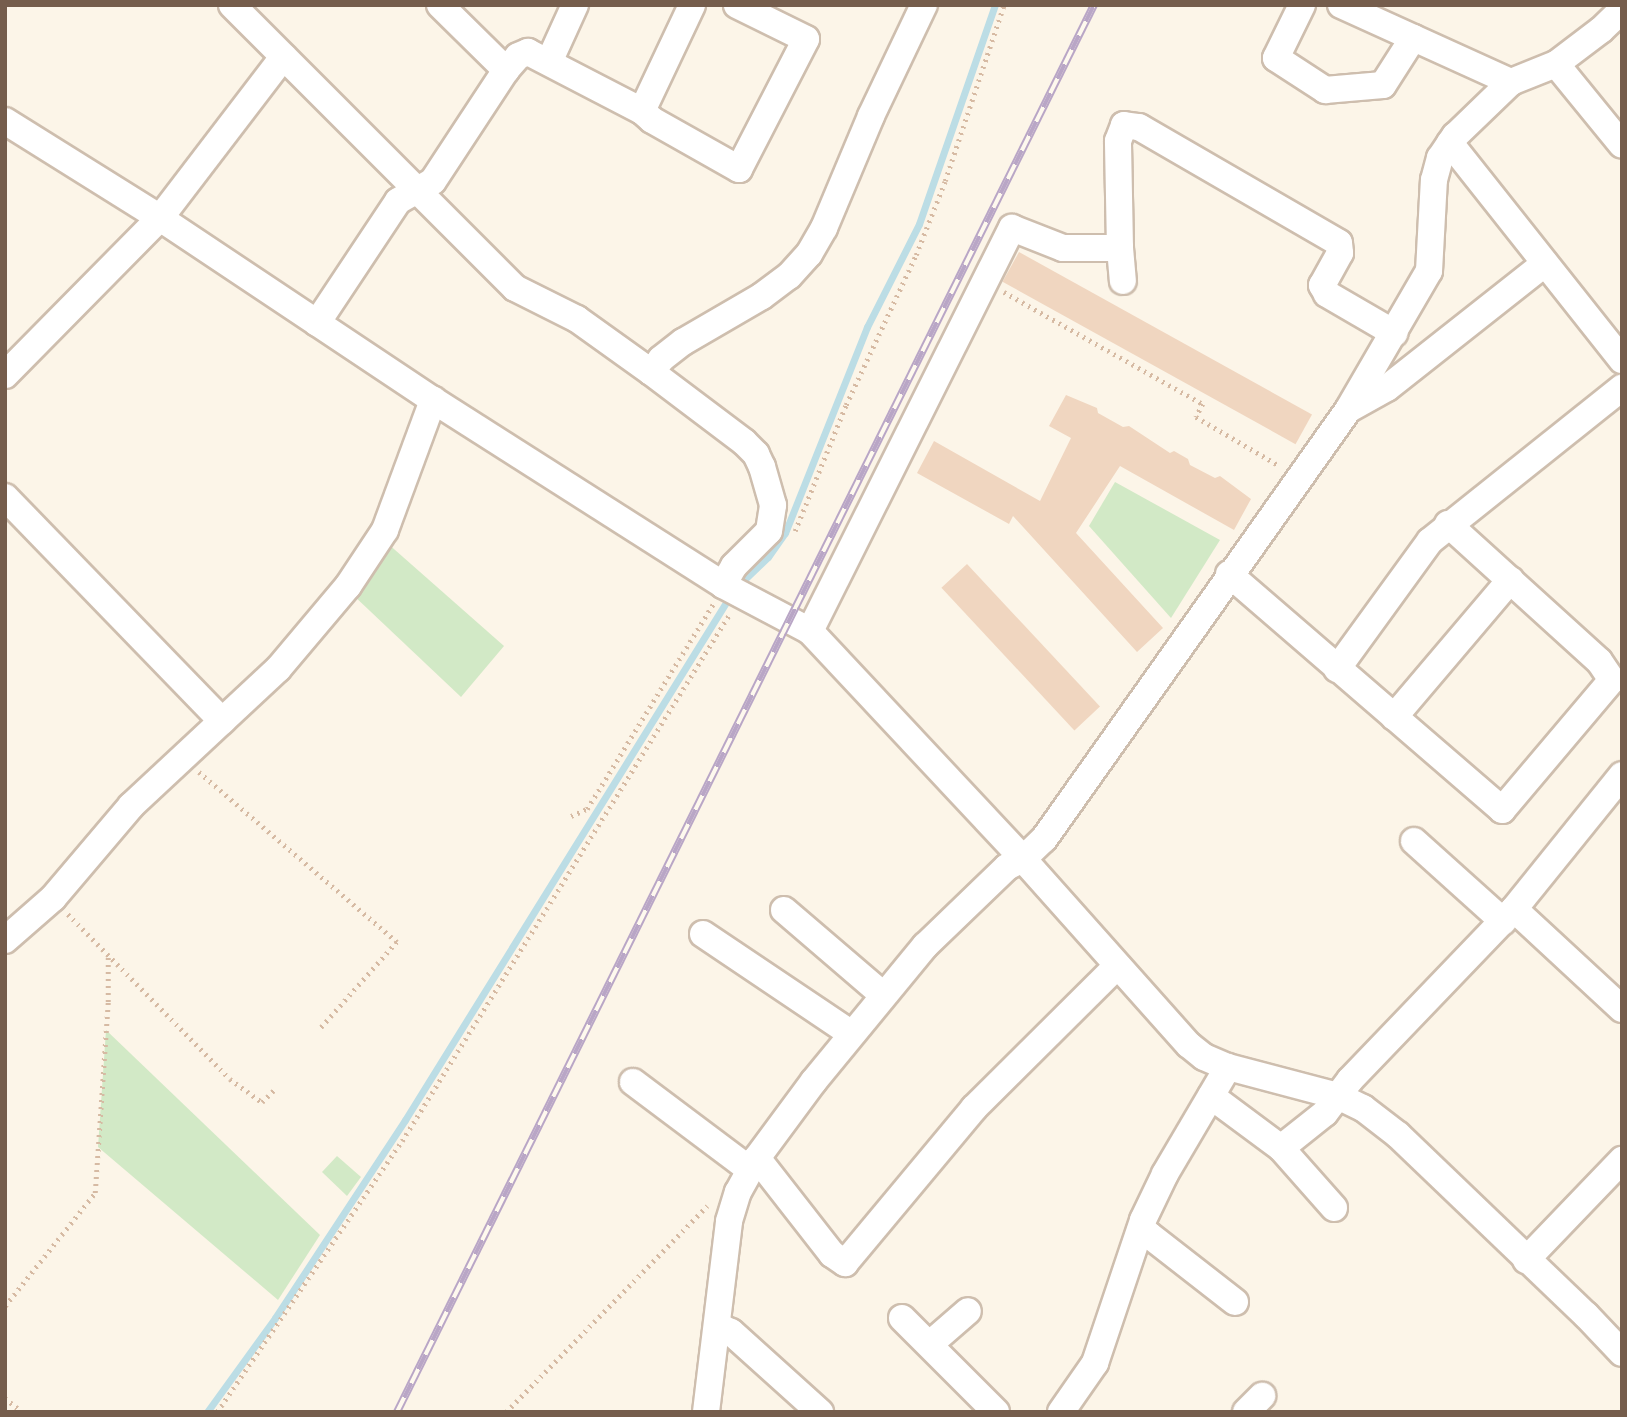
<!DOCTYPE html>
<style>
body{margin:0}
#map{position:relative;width:1627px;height:1417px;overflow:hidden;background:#fcf5e8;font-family:Barlow,sans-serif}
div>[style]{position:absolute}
.green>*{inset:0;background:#d2e9c6}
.stream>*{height:7px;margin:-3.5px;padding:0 3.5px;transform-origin:3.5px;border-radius:3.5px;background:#bcdde5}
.building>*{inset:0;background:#f0d6c0;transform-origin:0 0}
.path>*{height:4.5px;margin-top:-2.25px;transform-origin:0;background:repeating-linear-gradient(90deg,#d6baa3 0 2px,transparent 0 7px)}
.roads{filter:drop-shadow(2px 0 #cebeae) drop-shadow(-2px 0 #cebeae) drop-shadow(0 2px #cebeae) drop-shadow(0 -2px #cebeae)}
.minor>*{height:26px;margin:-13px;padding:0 13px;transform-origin:13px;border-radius:13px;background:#fff}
.rail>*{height:8px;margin-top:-4px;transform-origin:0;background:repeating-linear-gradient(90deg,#fef9ee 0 16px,#b9a6c6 0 32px);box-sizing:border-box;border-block:2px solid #b9a6c6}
span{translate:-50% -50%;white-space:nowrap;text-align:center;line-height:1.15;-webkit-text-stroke:5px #fef9ee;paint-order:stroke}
.frame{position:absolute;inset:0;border:7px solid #755d4c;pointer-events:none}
</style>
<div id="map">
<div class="green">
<div style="clip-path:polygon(1115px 482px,1220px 540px,1171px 618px,1089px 526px)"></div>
<div style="clip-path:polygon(386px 542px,504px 646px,461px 697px,352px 594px)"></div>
<div style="clip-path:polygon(106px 1030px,320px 1235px,278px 1300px,98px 1147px)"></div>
<div style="clip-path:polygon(337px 1156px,361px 1177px,347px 1196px,322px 1172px)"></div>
</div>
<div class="stream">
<div style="left:746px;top:578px;width:30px;rotate:-44deg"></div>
<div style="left:768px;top:557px;width:29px;rotate:-55deg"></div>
<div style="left:785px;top:533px;width:222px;rotate:-68.3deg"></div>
<div style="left:867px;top:327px;width:115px;rotate:-63.2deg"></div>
<div style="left:919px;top:224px;width:232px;rotate:-70.9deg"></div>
<div style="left:207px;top:1412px;width:116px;rotate:-54.1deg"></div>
<div style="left:275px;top:1318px;width:237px;rotate:-56.7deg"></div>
<div style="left:405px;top:1120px;width:607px;rotate:-58.19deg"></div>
</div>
<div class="building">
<div style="left:1019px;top:252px;width:335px;height:34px;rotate:29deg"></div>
<div style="clip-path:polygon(1066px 395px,1097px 408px,1098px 413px,1123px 427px,1129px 426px,1170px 453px,1174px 451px,1188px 459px,1190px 465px,1215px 478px,1220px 476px,1251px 499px,1234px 530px,1120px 466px,1076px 533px,1163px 628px,1137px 652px,1013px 516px,1009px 524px,917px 473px,934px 441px,1040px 501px,1071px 438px,1049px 426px)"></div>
<div style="left:967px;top:564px;width:195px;height:35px;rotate:47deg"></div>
</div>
<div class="path">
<div style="left:1004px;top:292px;width:228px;rotate:29.4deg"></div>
<div style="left:1203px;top:404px;width:15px;rotate:118deg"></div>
<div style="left:1196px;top:417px;width:97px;rotate:30.3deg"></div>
<div style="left:795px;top:531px;width:136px;rotate:-68deg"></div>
<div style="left:846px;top:405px;width:166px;rotate:-65deg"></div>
<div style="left:916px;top:255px;width:79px;rotate:-68.6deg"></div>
<div style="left:945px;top:181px;width:186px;rotate:-71.5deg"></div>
<div style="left:199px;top:772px;width:261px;rotate:40.6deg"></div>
<div style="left:397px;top:942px;width:115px;rotate:131.5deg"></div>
<div style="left:571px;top:816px;width:17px;rotate:-24deg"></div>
<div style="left:587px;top:809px;width:241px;rotate:-58.4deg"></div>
<div style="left:68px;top:914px;width:231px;rotate:45.5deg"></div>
<div style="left:230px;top:1079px;width:39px;rotate:36deg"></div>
<div style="left:262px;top:1102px;width:20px;rotate:-45deg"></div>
<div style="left:5px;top:1306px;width:144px;rotate:-51.5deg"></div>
<div style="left:95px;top:1193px;width:191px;rotate:-86.1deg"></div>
<div style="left:108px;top:1002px;width:47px;rotate:-90deg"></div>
<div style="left:5px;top:1398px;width:22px;rotate:39deg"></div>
<div style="left:217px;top:1412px;width:328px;rotate:-55.7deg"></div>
<div style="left:402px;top:1141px;width:619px;rotate:-58.13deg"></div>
<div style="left:506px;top:1412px;width:288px;rotate:-45.7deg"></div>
</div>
<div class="roads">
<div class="minor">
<div style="left:232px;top:5px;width:400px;rotate:45deg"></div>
<div style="left:515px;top:288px;width:69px;rotate:26.6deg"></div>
<div style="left:577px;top:319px;width:91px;rotate:35.6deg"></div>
<div style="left:440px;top:5px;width:93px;rotate:44.6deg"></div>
<div style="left:1302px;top:5px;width:59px;rotate:116.1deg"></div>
<div style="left:1276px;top:58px;width:59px;rotate:33.1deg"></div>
<div style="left:1325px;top:90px;width:58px;rotate:-4.9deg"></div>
<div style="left:1383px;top:85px;width:56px;rotate:-57.4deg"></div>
<div style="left:1341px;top:5px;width:187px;rotate:24.4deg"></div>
<div style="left:549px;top:62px;width:63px;rotate:-65.5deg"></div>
<div style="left:1556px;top:64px;width:104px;rotate:50.8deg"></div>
<div style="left:642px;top:111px;width:117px;rotate:-64.7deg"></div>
<div style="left:5px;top:121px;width:183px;rotate:32deg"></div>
<div style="left:160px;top:218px;width:328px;rotate:33.7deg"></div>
<div style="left:433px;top:400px;width:344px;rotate:32.5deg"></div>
<div style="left:723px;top:585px;width:98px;rotate:27.9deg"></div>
<div style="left:810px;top:631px;width:312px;rotate:46.9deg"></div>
<div style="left:1023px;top:859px;width:249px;rotate:48.3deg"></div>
<div style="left:1189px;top:1045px;width:19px;rotate:39deg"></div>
<div style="left:1204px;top:1057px;width:26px;rotate:23deg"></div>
<div style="left:1228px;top:1067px;width:114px;rotate:14.8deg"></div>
<div style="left:1338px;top:1096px;width:28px;rotate:26deg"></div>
<div style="left:1363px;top:1108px;width:44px;rotate:37.6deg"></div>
<div style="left:1398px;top:1135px;width:260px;rotate:43.8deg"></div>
<div style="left:1586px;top:1315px;width:52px;rotate:46.5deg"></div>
<div style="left:1450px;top:143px;width:277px;rotate:51.6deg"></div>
<div style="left:1120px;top:248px;width:33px;rotate:85deg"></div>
<div style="left:317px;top:323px;width:146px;rotate:-56.4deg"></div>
<div style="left:398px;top:201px;width:40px;rotate:-29.7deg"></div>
<div style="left:433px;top:181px;width:133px;rotate:-56.7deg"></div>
<div style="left:506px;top:70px;width:18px;rotate:-49deg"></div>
<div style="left:518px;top:56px;width:11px;rotate:-22deg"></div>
<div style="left:528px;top:52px;width:128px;rotate:27.4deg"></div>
<div style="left:642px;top:111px;width:13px;rotate:42deg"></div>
<div style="left:652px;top:120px;width:100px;rotate:29.4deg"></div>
<div style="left:739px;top:169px;width:146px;rotate:-62.7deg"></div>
<div style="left:806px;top:39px;width:77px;rotate:-153.8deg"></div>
<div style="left:5px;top:375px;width:221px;rotate:-45.4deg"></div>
<div style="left:160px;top:218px;width:203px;rotate:-52.6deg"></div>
<div style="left:1349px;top:409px;width:43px;rotate:-28.9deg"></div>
<div style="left:1387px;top:388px;width:201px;rotate:-38.3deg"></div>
<div style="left:5px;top:497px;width:312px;rotate:45.9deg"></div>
<div style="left:1229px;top:574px;width:361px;rotate:40.8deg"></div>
<div style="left:1502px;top:810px;width:170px;rotate:-49.8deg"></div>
<div style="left:1612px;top:680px;width:23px;rotate:-124deg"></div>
<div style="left:1599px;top:661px;width:204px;rotate:-137.8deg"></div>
<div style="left:723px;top:585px;width:22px;rotate:-60deg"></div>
<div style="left:734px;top:566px;width:49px;rotate:-45deg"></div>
<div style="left:769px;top:531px;width:26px;rotate:-81deg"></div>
<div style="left:773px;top:505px;width:40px;rotate:-106deg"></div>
<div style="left:762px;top:467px;width:14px;rotate:-115deg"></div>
<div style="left:756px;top:454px;width:17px;rotate:-135deg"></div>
<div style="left:744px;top:442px;width:116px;rotate:-143deg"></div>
<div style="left:651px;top:372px;width:16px;rotate:-52deg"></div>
<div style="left:661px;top:359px;width:28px;rotate:-38deg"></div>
<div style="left:683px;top:342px;width:91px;rotate:-30.2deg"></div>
<div style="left:762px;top:296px;width:34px;rotate:-37deg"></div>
<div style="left:789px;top:276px;width:30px;rotate:-48deg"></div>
<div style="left:809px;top:254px;width:30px;rotate:-60deg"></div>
<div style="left:824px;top:228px;width:121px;rotate:-67.2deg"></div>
<div style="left:871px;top:116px;width:123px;rotate:-64.5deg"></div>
<div style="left:810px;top:631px;width:451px;rotate:-63.4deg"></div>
<div style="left:1012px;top:228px;width:55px;rotate:21.4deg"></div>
<div style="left:1063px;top:248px;width:57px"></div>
<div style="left:1120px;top:248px;width:107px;rotate:-91.1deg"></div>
<div style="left:1118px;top:141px;width:17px;rotate:-69deg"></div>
<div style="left:1124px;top:125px;width:15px;rotate:8deg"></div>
<div style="left:1139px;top:127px;width:231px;rotate:30.1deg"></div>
<div style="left:1339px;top:243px;width:10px;rotate:84deg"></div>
<div style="left:1340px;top:253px;width:37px;rotate:119deg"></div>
<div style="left:1322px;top:285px;width:10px;rotate:61deg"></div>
<div style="left:1327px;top:294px;width:78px;rotate:30.2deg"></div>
<div style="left:1337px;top:669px;width:158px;rotate:-54deg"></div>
<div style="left:1430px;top:541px;width:246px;rotate:-38.6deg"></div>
<div style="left:1394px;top:717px;width:180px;rotate:-49.7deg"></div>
<div style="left:1414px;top:841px;width:120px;rotate:42deg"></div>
<div style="left:1514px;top:909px;width:147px;rotate:42.8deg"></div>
<div style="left:784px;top:910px;width:130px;rotate:40.6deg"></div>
<div style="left:703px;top:934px;width:179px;rotate:33.9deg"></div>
<div style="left:5px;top:940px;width:64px;rotate:-41.2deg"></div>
<div style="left:53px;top:898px;width:121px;rotate:-49.7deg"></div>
<div style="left:131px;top:806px;width:201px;rotate:-43deg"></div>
<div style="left:278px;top:669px;width:109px;rotate:-49.9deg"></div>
<div style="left:348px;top:586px;width:67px;rotate:-56.5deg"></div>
<div style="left:385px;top:530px;width:139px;rotate:-69.7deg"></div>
<div style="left:633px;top:1082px;width:146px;rotate:36.9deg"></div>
<div style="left:1211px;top:1096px;width:87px;rotate:36.6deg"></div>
<div style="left:1281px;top:1148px;width:80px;rotate:48.5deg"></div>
<div style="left:1281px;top:1148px;width:56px;rotate:-38.5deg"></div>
<div style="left:1325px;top:1113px;width:41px;rotate:-52.9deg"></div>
<div style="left:1350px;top:1080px;width:237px;rotate:-46.2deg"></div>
<div style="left:1514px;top:909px;width:172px;rotate:-51.1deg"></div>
<div style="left:757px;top:1158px;width:122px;rotate:52deg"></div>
<div style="left:832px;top:1254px;width:16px;rotate:35deg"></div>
<div style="left:845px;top:1263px;width:202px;rotate:-50.2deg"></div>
<div style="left:974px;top:1108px;width:202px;rotate:-44.8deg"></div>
<div style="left:1140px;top:1231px;width:10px;rotate:24deg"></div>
<div style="left:1149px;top:1235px;width:109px;rotate:37.9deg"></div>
<div style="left:1526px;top:1260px;width:139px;rotate:-46.2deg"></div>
<div style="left:902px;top:1318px;width:133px;rotate:45deg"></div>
<div style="left:718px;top:1326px;width:14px;rotate:25deg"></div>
<div style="left:731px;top:1332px;width:120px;rotate:42deg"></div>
<div style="left:930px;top:1344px;width:50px;rotate:-41deg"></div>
<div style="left:706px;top:1412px;width:192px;rotate:-83.1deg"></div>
<div style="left:729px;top:1221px;width:30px;rotate:-73deg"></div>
<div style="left:738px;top:1192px;width:39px;rotate:-61deg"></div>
<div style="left:757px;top:1158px;width:96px;rotate:-53.5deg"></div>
<div style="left:814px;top:1081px;width:175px;rotate:-50.6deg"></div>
<div style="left:925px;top:946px;width:114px;rotate:-43.9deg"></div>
<div style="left:1007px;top:867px;width:18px;rotate:-27deg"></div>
<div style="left:1023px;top:859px;width:29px;rotate:-44deg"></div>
<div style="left:1044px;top:839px;width:526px;rotate:-54.68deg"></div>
<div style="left:1348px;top:410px;width:161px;rotate:-59.8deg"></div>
<div style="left:1429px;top:271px;width:91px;rotate:-86.9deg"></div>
<div style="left:1434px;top:180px;width:23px;rotate:-75deg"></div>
<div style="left:1440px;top:158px;width:27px;rotate:-56deg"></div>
<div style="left:1455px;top:136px;width:78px;rotate:-44deg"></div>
<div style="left:1511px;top:82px;width:48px;rotate:-21.8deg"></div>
<div style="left:1556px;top:64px;width:56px;rotate:-37.1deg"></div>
<div style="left:1601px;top:30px;width:29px;rotate:-44deg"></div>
<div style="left:1061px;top:1412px;width:60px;rotate:-55.2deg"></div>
<div style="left:1095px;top:1363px;width:151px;rotate:-71.4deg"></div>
<div style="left:1143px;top:1220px;width:51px;rotate:-64.4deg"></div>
<div style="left:1165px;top:1174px;width:124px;rotate:-59.5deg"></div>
<div style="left:1246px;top:1412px;width:23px;rotate:-45deg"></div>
</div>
</div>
<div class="rail">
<div style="left:397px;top:1412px;width:1570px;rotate:-63.65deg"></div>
</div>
<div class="frame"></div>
</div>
